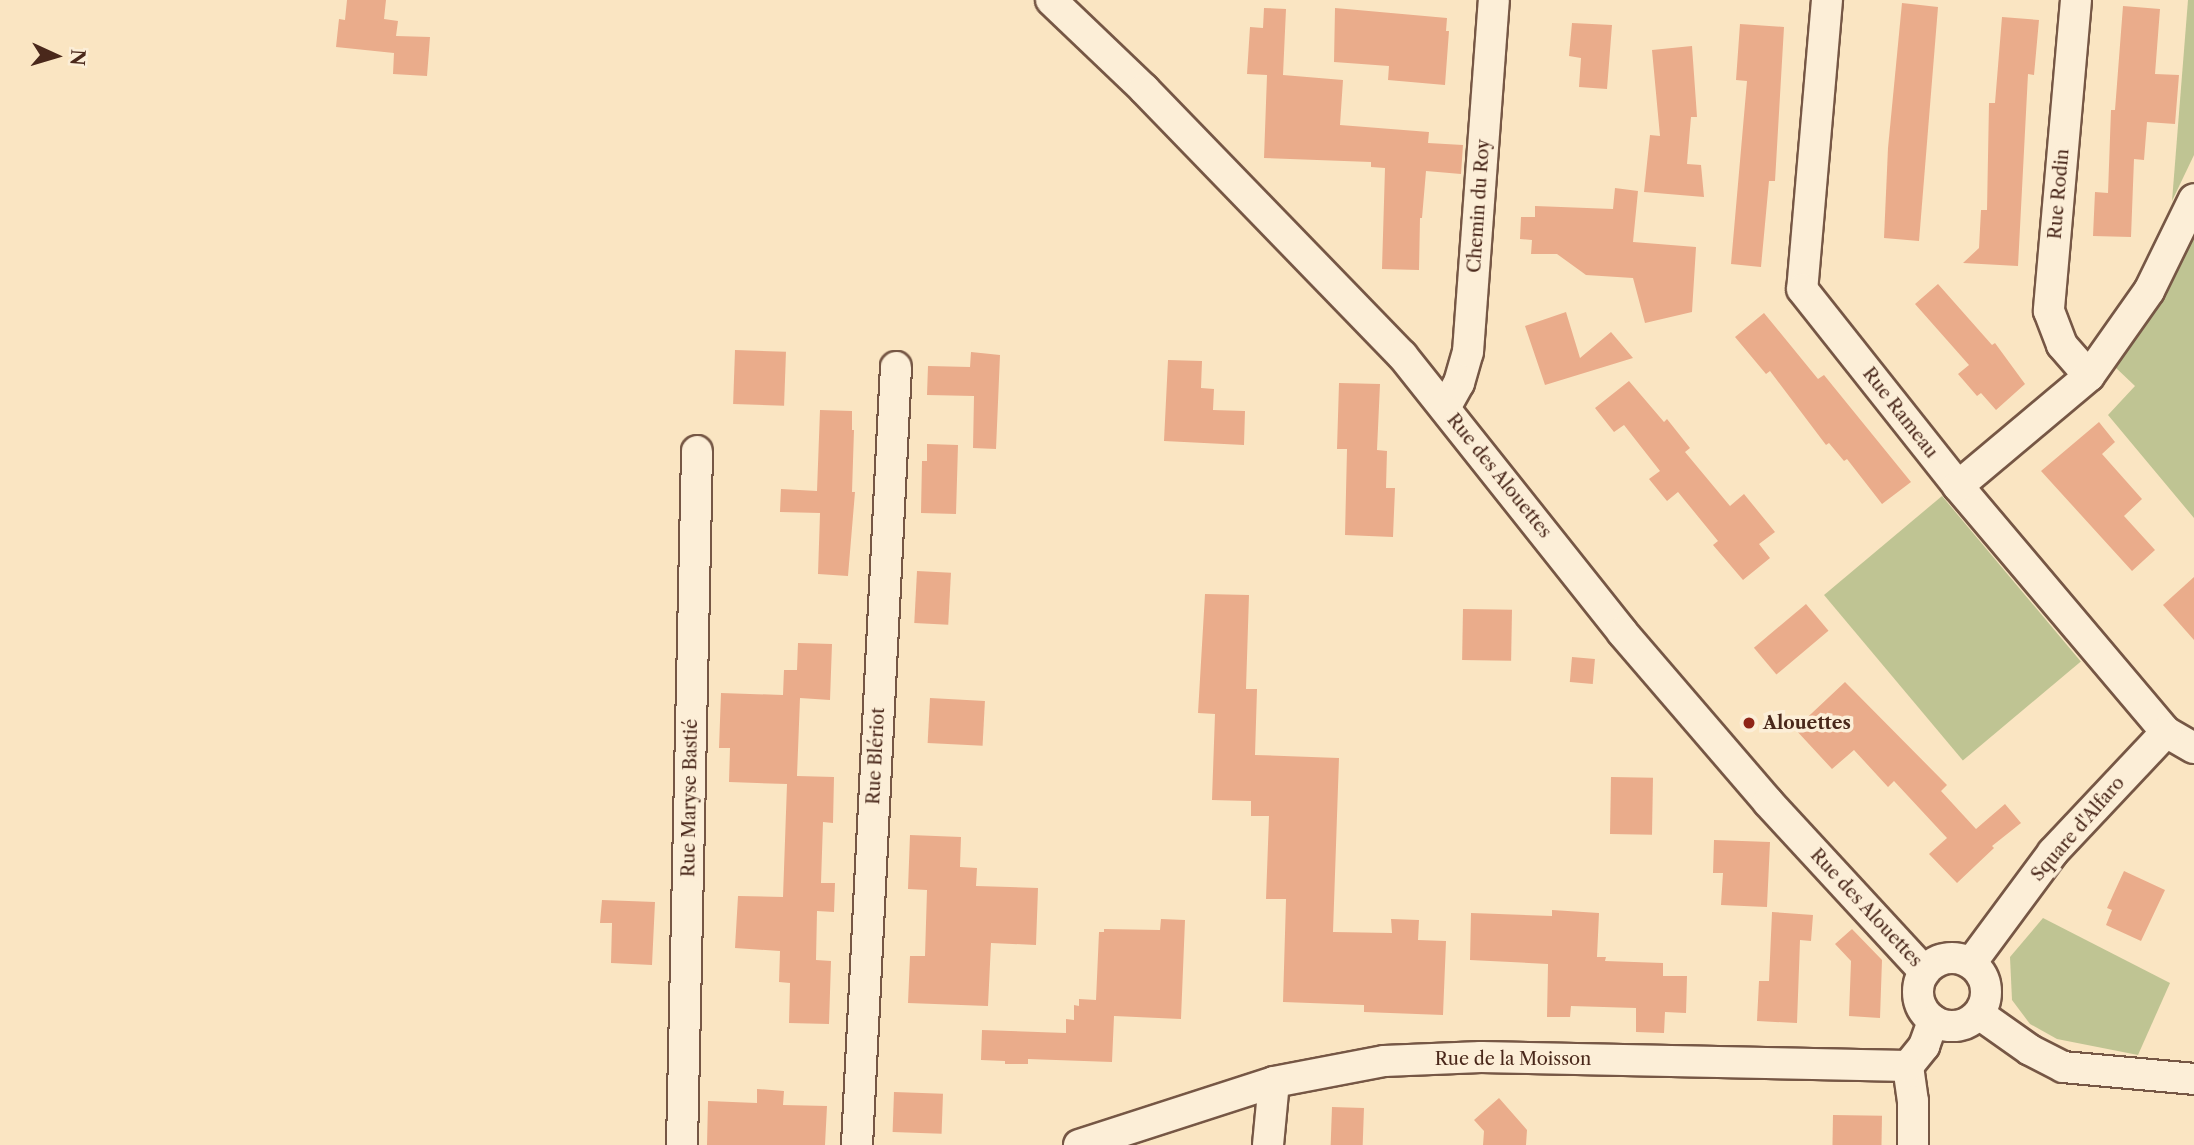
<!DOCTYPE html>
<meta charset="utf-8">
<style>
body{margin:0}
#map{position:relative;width:2194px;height:1145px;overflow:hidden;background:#fae5c2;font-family:"Libre Caslon Text",serif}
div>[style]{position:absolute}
.green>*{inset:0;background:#bfc493;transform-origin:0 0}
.building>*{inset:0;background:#eaac8b;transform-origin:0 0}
.roads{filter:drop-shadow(2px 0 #765745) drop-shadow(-2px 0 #765745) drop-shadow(0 2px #765745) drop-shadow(0 -2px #765745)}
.minor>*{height:30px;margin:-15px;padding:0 15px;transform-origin:15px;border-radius:15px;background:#fceed7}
.minor>.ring{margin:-15px;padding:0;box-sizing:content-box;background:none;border:30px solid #fceed7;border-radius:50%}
.dots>*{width:19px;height:19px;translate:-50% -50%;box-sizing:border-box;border:4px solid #fceed7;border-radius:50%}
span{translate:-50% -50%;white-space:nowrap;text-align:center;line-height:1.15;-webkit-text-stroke:7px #fceed7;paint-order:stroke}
.street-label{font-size:18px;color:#4a281b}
.poi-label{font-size:18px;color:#4a281b;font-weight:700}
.left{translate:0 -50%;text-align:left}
.north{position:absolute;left:21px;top:21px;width:70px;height:70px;-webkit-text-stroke:5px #fceed7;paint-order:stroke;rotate:94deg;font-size:19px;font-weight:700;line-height:28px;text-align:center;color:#4a281b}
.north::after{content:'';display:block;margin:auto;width:24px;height:32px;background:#4a281b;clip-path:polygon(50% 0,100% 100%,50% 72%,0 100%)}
</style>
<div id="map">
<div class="green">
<div style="clip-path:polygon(2188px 0,2194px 0,2194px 155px,2172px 201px)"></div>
<div style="clip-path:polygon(2194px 221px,2194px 518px,2108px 415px,2135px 386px,2115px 367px,2159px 294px)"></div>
<div style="left:1942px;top:496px;width:216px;height:154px;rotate:50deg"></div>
<div style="clip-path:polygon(2043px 918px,2170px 983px,2138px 1055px,2057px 1039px,2030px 1024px,2012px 1000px,2010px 957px)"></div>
</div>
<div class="building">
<div style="clip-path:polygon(347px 0,386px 0,384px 19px,398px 21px,396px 36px,430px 37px,427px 76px,393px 74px,394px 53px,336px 47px,339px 19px,345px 20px)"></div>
<div style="clip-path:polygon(1902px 3px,1938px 7px,1919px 241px,1884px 238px,1888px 148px)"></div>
<div style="clip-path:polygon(2123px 6px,2160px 9px,2155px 74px,2179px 75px,2175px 124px,2147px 122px,2144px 160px,2134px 159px,2131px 237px,2093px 236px,2095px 192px,2108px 193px,2111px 110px,2115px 110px)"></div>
<div style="clip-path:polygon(1264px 8px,1286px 9px,1283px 75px,1343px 80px,1340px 125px,1429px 132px,1428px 143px,1463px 145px,1461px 174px,1426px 171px,1422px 218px,1420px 218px,1419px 270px,1382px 269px,1385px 168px,1371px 167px,1371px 162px,1264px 158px,1267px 75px,1247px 74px,1250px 27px,1263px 28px)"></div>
<div style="clip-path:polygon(1335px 8px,1447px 18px,1446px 31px,1449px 31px,1445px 85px,1388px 80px,1389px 66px,1334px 62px)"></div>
<div style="clip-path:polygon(2002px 17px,2039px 20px,2034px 75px,2028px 74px,2018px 266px,1963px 263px,1979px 248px,1981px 210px,1987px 210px,1989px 103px,1995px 103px)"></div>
<div style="clip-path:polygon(1572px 23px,1612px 25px,1607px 89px,1579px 87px,1581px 58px,1569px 56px)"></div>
<div style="clip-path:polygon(1740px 24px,1784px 27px,1775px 181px,1769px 181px,1761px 267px,1731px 264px,1747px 81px,1736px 80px)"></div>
<div style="clip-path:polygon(1692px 46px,1697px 117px,1691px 117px,1687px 164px,1701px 165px,1704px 197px,1644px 192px,1650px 135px,1660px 136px,1652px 50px)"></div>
<div style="clip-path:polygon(1615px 188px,1638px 191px,1633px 242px,1696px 247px,1692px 312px,1645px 323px,1633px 278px,1586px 275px,1557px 254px,1531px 254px,1532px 240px,1520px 239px,1521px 217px,1535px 217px,1535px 206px,1613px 209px)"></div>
<div style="clip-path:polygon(1938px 284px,1992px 345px,1995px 343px,2025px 384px,1996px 410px,1981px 393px,1977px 396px,1958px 374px,1969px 365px,1915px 304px)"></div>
<div style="clip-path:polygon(1566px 312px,1580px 358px,1611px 332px,1633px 358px,1545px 385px,1525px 326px)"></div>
<div style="clip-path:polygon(1764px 313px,1818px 379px,1824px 375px,1911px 482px,1882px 504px,1847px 459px,1844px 461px,1829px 443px,1826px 445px,1770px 371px,1766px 374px,1735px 337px)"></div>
<div style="left:735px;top:350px;width:51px;height:54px;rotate:2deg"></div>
<div style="clip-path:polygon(971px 352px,1000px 355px,996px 449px,973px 448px,974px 396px,927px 395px,928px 366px,970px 367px)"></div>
<div style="clip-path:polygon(1168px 360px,1202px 361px,1201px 388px,1214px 389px,1213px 410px,1245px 411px,1244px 445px,1164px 441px)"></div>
<div style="clip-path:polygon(1629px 381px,1664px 422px,1667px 419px,1690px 448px,1685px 452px,1730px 506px,1744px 494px,1775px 532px,1759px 544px,1770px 558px,1743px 580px,1713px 545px,1718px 541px,1678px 492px,1667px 501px,1649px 479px,1660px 471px,1624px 425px,1614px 432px,1595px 408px)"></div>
<div style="clip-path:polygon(1339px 383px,1380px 384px,1377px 450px,1387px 451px,1386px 488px,1395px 488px,1393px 537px,1345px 535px,1347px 449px,1337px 449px)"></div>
<div style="clip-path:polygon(820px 410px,852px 411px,852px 430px,854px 430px,852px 492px,855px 492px,848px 576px,818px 574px,820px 513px,780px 512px,781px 489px,817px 491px)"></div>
<div style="clip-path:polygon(2099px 422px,2115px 442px,2102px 454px,2142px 499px,2124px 516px,2155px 550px,2132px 571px,2041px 471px)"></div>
<div style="clip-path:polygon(927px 444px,958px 445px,956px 514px,921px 513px,922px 461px,927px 461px)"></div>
<div style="left:917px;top:571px;width:34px;height:52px;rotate:3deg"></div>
<div style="clip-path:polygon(2194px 577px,2194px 640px,2163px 605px)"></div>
<div style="clip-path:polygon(1205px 594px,1249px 595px,1246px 689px,1257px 689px,1255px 755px,1339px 758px,1333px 932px,1392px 933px,1391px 919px,1419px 920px,1418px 940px,1446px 941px,1443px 1015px,1364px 1012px,1364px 1005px,1283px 1002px,1286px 899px,1266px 899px,1269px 816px,1251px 816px,1251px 801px,1212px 800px,1215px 714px,1198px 713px)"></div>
<div style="left:1806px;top:604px;width:35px;height:68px;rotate:50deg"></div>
<div style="left:1463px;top:609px;width:49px;height:51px;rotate:1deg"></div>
<div style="clip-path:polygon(798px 643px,832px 644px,830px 700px,800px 698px,797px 776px,834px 777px,833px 823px,823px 822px,821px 883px,835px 883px,834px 912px,817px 911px,816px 960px,831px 961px,829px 1024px,789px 1023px,790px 983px,779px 982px,780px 951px,735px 948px,738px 896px,783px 897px,787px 784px,729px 782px,730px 748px,719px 748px,721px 693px,783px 695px,784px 670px,797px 670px)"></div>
<div style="left:1572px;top:657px;width:23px;height:25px;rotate:5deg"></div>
<div style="clip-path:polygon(1845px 682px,1947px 785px,1941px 791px,1976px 829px,2005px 804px,2021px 823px,1992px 846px,1994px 848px,1957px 883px,1929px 854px,1947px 838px,1894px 781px,1888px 787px,1854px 750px,1832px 769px,1795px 729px)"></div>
<div style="left:930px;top:698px;width:55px;height:45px;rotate:3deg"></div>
<div style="left:1611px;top:777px;width:42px;height:57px;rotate:1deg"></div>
<div style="clip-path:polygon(910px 835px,961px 837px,960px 867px,977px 868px,976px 886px,1038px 888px,1036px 945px,991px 943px,988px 1006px,908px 1003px,910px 956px,925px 956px,927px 890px,908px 889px)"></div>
<div style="clip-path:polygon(1714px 840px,1770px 842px,1767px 907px,1721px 905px,1723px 873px,1713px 873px)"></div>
<div style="clip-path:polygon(2124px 871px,2165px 890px,2141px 941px,2106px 925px,2112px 910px,2107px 908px)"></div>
<div style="clip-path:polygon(602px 900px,655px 902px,652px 965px,611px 963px,612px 923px,600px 923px)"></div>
<div style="clip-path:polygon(1552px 910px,1599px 913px,1597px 957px,1606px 957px,1605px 961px,1663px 963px,1663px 976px,1687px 976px,1686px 1013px,1665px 1012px,1664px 1033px,1636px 1032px,1636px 1008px,1571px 1006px,1570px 1017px,1547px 1017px,1548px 964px,1470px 960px,1471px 913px,1552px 916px)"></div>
<div style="clip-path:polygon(1772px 912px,1813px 915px,1811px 941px,1800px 940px,1797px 1023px,1757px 1021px,1759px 981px,1769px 981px)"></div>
<div style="clip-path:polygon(1161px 919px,1185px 920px,1181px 1019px,1114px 1016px,1112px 1062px,1028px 1059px,1028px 1064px,1005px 1064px,1005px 1061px,981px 1060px,982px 1030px,1066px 1033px,1066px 1019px,1074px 1020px,1074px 1005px,1079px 1006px,1079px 999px,1096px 1000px,1099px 932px,1104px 932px,1104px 929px,1160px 930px)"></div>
<div style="clip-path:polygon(1852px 929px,1882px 960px,1880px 1018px,1849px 1016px,1851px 961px,1835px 944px)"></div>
<div style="clip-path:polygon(757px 1089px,784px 1091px,783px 1105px,827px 1106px,825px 1145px,707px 1145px,708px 1101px,757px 1103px)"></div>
<div style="left:894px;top:1092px;width:49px;height:40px;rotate:2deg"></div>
<div style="clip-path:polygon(1499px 1098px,1527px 1130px,1526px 1145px,1483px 1145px,1484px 1131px,1474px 1120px)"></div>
<div style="left:1332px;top:1107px;width:32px;height:38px;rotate:2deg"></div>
<div style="left:1833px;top:1115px;width:49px;height:30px;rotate:1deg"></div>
</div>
<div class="roads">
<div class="minor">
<div style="left:1051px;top:0;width:129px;rotate:43.7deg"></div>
<div style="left:1144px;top:89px;width:371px;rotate:45.9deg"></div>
<div style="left:1402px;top:355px;width:354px;rotate:51.5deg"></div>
<div style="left:1622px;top:632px;width:224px;rotate:49.3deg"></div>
<div style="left:1768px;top:802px;width:231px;rotate:47.3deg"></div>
<div style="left:1827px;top:0;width:290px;rotate:94.9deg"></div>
<div style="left:1802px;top:289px;width:251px;rotate:51.6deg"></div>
<div style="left:1958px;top:486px;width:322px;rotate:49.8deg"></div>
<div style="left:2166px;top:732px;width:32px;rotate:30deg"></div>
<div style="left:2076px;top:0;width:312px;rotate:95deg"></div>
<div style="left:2049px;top:311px;width:36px;rotate:69deg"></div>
<div style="left:2062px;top:345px;width:41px;rotate:48.9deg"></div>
<div style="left:1445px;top:408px;width:29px;rotate:-61deg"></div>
<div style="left:1459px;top:383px;width:32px;rotate:-74deg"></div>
<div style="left:1468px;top:352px;width:353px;rotate:-85.8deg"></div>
<div style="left:1958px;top:486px;width:171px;rotate:-40deg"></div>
<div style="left:2089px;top:376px;width:104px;rotate:-54.8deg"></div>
<div style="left:2149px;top:291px;width:102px;rotate:-63.9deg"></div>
<div class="ring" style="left:1918px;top:958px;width:38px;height:38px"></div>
<div style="left:1971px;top:963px;width:138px;rotate:-53.5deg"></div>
<div style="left:2053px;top:852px;width:165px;rotate:-46.7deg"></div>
<div style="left:1979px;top:1014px;width:62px;rotate:35.2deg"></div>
<div style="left:2030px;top:1050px;width:37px;rotate:27deg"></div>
<div style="left:2063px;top:1067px;width:132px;rotate:5.2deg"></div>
<div style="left:1908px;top:1066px;width:35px;rotate:82deg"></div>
<div style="left:1913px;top:1101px;width:44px;rotate:90deg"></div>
<div style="left:682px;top:1145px;width:694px;rotate:-88.76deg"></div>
<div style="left:857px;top:1145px;width:779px;rotate:-87.13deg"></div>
<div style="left:1079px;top:1145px;width:205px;rotate:-17.9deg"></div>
<div style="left:1274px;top:1082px;width:112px;rotate:-10.8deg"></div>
<div style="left:1384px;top:1061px;width:97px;rotate:-2.4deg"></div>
<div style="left:1481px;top:1057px;width:427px;rotate:1.2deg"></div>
<div style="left:1908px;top:1066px;width:26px;rotate:-51deg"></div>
<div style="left:1924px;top:1046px;width:27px;rotate:-70deg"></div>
<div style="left:1268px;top:1145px;width:63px;rotate:-84.6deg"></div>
</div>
</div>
<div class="dots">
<div style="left:1749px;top:723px;background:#8f2418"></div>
</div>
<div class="street-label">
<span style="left:2059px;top:194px;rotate:-85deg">Rue Rodin</span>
<span style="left:1479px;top:206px;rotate:-86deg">Chemin du Roy</span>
<span style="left:1900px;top:413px;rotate:52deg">Rue Rameau</span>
<span style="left:1499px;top:476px;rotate:51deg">Rue des Alouettes</span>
<span style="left:876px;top:756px;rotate:-87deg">Rue Blériot</span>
<span style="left:690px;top:798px;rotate:-89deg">Rue Maryse Bastié</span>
<span style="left:2078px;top:829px;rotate:-49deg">Square d'Alfaro</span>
<span style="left:1866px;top:908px;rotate:47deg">Rue des Alouettes</span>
<span style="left:1513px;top:1059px">Rue de la Moisson</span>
</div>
<div class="poi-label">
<span class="left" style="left:1763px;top:723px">Alouettes</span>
</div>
<div class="north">N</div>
</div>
